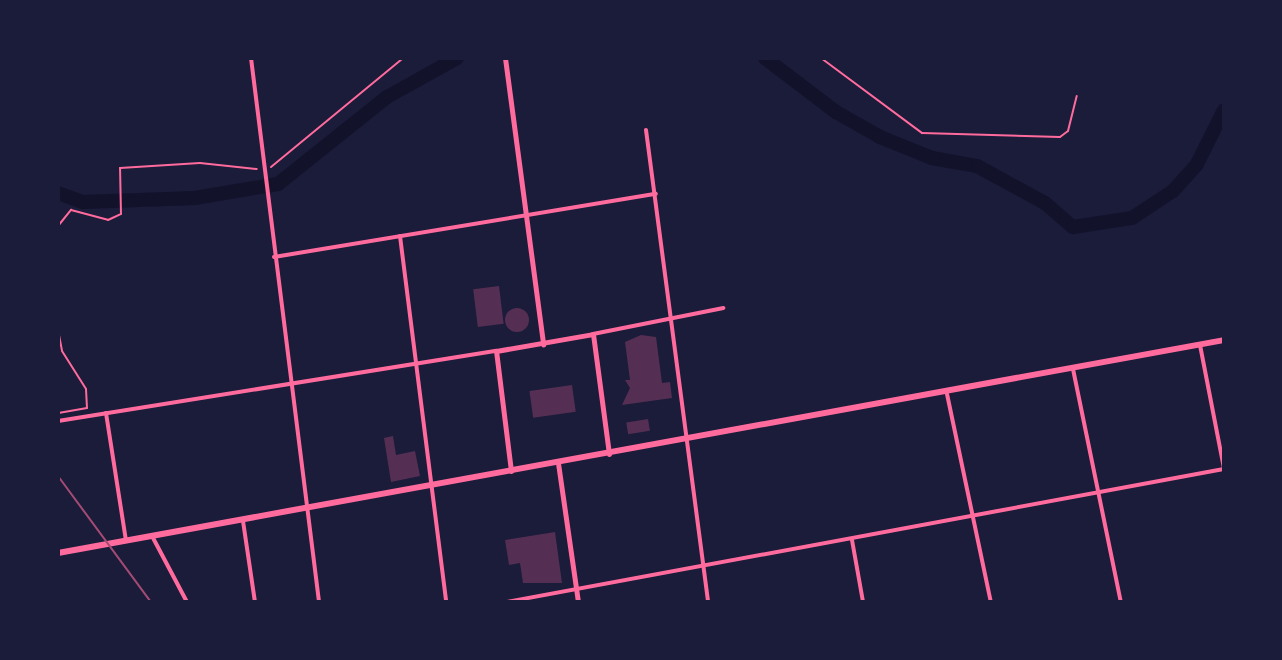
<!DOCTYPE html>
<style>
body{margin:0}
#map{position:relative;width:1282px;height:660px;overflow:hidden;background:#1b1b3a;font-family:"DM Sans",sans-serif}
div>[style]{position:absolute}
.river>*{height:14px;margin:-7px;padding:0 7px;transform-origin:7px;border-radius:7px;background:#12122b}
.building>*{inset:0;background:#542f53;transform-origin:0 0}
.round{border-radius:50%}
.path>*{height:2px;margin:-1px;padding:0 1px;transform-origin:1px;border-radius:1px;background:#ff6b9d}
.minor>*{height:4px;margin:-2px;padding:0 2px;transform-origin:2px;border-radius:2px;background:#ff6b9d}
.tertiary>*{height:5px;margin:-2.5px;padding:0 2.5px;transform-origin:2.5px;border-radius:2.5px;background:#ff6b9d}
.primary>*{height:6px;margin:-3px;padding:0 3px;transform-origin:3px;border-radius:3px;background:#ff6b9d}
.rail>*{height:2px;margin:-1px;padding:0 1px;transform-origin:1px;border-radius:1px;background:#a44b75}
span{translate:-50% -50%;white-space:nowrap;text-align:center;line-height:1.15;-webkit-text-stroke:7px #1b1b3a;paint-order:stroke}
.frame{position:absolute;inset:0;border:60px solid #1b1b3a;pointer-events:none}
</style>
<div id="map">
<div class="river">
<div style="left:765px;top:58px;width:89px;rotate:37.3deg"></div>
<div style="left:836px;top:112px;width:51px;rotate:29.6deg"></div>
<div style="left:880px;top:137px;width:56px;rotate:22deg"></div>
<div style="left:932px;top:158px;width:46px;rotate:10.1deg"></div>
<div style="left:977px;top:166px;width:77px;rotate:28.6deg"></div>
<div style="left:1045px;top:203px;width:37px;rotate:41deg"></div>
<div style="left:1073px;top:227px;width:60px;rotate:-8.7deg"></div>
<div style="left:1132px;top:218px;width:49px;rotate:-33.4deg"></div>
<div style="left:1173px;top:191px;width:36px;rotate:-48deg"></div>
<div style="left:1197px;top:164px;width:60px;rotate:-63.4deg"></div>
<div style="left:58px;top:193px;width:27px;rotate:20deg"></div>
<div style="left:83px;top:202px;width:112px;rotate:-2deg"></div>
<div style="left:195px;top:198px;width:84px;rotate:-9.6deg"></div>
<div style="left:278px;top:184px;width:139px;rotate:-38.6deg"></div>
<div style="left:387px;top:97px;width:80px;rotate:-29.1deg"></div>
</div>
<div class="building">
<div style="left:499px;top:286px;width:38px;height:26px;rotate:83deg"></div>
<div class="round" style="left:505px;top:308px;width:24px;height:24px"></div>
<div style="clip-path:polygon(641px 335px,656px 337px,662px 383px,670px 382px,672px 398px,622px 405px,630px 388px,625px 380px,630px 380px,625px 342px)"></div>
<div style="left:572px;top:385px;width:27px;height:43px;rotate:82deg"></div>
<div style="left:648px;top:419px;width:12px;height:22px;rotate:81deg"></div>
<div style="clip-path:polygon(393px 436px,396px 455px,415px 451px,420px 476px,391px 482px,384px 438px)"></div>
<div style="clip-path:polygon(555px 532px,562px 583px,523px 583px,520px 563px,509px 565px,505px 540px)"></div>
</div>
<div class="path">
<div style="left:821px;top:58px;width:126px;rotate:36.6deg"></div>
<div style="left:922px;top:133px;width:138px;rotate:1.7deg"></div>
<div style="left:1060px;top:137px;width:10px;rotate:-37deg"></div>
<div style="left:1068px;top:131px;width:36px;rotate:-76deg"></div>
<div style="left:271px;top:167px;width:171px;rotate:-39.5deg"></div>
<div style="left:58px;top:226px;width:21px;rotate:-51deg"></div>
<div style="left:71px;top:210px;width:38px;rotate:15deg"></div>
<div style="left:108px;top:220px;width:14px;rotate:-25deg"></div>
<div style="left:121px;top:214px;width:46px;rotate:-91.2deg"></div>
<div style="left:120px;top:168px;width:80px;rotate:-3.6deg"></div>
<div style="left:200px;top:163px;width:57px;rotate:6deg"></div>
<div style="left:58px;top:330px;width:21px;rotate:79deg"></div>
<div style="left:62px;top:351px;width:45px;rotate:57.7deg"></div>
<div style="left:86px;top:389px;width:19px;rotate:87deg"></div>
<div style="left:87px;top:408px;width:29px;rotate:170deg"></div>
</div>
<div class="minor">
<div style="left:251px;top:58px;width:548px;rotate:82.87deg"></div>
<div style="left:646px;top:130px;width:476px;rotate:82.5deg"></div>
<div style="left:400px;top:236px;width:369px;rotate:82.8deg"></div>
<div style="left:274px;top:257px;width:387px;rotate:-9.4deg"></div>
<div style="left:593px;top:334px;width:133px;rotate:-11.3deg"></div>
<div style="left:1200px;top:345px;width:126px;rotate:79deg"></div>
<div style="left:1073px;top:369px;width:238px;rotate:78.4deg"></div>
<div style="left:947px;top:394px;width:213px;rotate:78.1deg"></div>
<div style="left:106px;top:413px;width:129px;rotate:81.1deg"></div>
<div style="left:58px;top:421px;width:444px;rotate:-9.1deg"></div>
<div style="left:243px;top:521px;width:82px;rotate:81.6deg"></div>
<div style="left:152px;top:536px;width:75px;rotate:62.1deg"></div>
<div style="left:852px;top:540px;width:63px;rotate:79.9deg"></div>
<div style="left:106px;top:602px;width:20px"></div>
<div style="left:507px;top:602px;width:729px;rotate:-10.51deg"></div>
</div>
<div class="tertiary">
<div style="left:505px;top:58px;width:289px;rotate:82.4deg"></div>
<div style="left:558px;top:463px;width:140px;rotate:81.8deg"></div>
<div style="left:511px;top:471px;width:121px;rotate:-97.1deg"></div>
<div style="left:496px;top:351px;width:98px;rotate:-9.9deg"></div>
<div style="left:593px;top:334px;width:121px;rotate:82.4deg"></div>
</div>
<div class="primary">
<div style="left:58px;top:553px;width:1185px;rotate:-10.35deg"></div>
</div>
<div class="rail">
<div style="left:58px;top:476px;width:157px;rotate:53.6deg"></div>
</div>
<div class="frame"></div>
</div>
